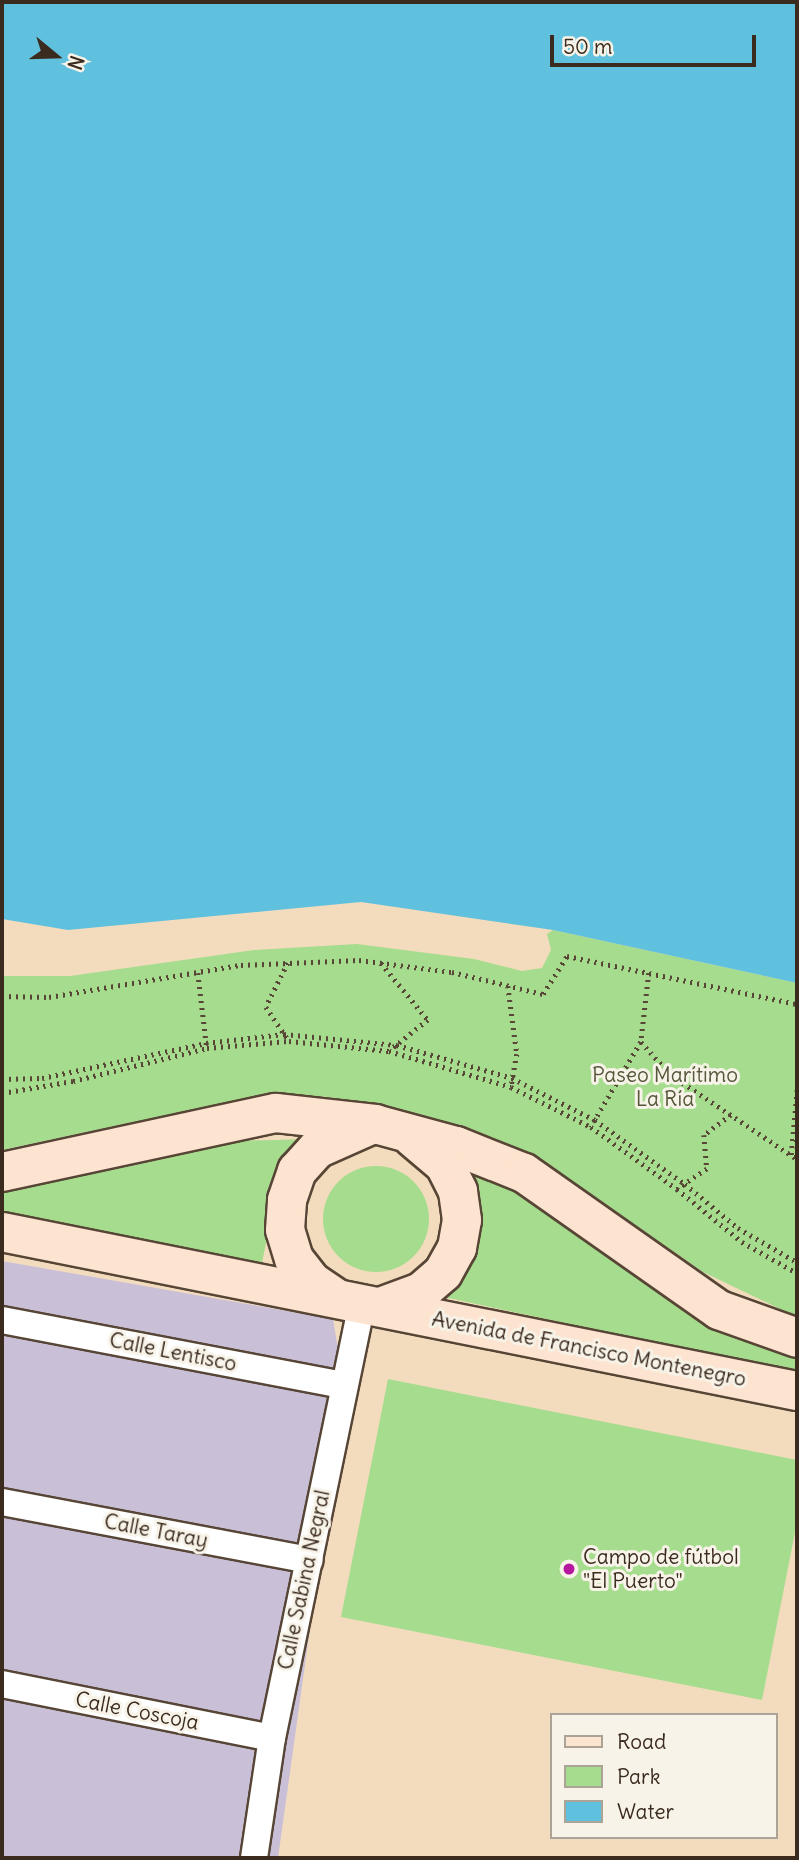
<!DOCTYPE html>
<meta charset="utf-8">
<style>
body{margin:0}
#map{position:relative;width:799px;height:1860px;overflow:hidden;background:#f3dcbe;font-family:Delius,sans-serif}
div>[style]{position:absolute}
.industrial>*{inset:0;background:#c9bfd7}
.green>*{inset:0;background:#a6dc8d}
.round{border-radius:50%}
.water>*{inset:0;background:#60c1de}
.path>*{height:4.5px;margin-top:-2.25px;transform-origin:0;background:repeating-linear-gradient(90deg,#574536 0 2px,transparent 0 7px)}
.roads{filter:drop-shadow(2px 0 #574536) drop-shadow(-2px 0 #574536) drop-shadow(0 2px #574536) drop-shadow(0 -2px #574536)}
.street>*{height:26px;margin:-13px;padding:0 13px;transform-origin:13px;border-radius:13px;background:#fff}
.secondary>*{height:38px;margin:-19px;padding:0 19px;transform-origin:19px;border-radius:19px;background:#fde4d0}
.dots>*{width:19px;height:19px;translate:-50% -50%;box-sizing:border-box;border:4px solid #f7f3e8;border-radius:50%}
span{translate:-50% -50%;white-space:nowrap;text-align:center;line-height:1.15;-webkit-text-stroke:6px #f7f3e8;paint-order:stroke}
.park-label{font-size:21px;color:#56563a}
.street-label{font-size:21px;color:#3b2a1e}
.poi-label{font-size:21px;color:#3b2a1e}
.left{translate:0 -50%;text-align:left}
.frame{position:absolute;inset:0;border:4px solid #3b2a1e;pointer-events:none}
.legend{position:absolute;left:550px;top:1713px;width:228px;height:126px;box-sizing:border-box;background:#f7f3e8;border:2px solid #aca397;margin:0;padding:9px 12px;list-style:none;font-size:21px;color:#3b2a1e}
.legend li{display:flex;align-items:center;gap:14px;height:35px}
.legend b{width:35px;border:2px solid #aca397}
.north{position:absolute;left:21px;top:21px;width:70px;height:70px;-webkit-text-stroke:5px #f7f3e8;paint-order:stroke;rotate:109deg;font-size:19px;font-weight:700;line-height:28px;text-align:center;color:#3b2a1e}
.north::after{content:'';display:block;margin:auto;width:24px;height:32px;background:#3b2a1e;clip-path:polygon(50% 0,100% 100%,50% 72%,0 100%)}
.scale{position:absolute;left:550px;top:35px;width:206px;height:32px;box-sizing:border-box;border:4px solid #3b2a1e;border-top:0;padding-left:9px;font-size:21px;line-height:24px;white-space:nowrap;color:#3b2a1e;-webkit-text-stroke:5px #f7f3e8;paint-order:stroke}
</style>
<div id="map">
<div class="industrial">
<div style="clip-path:polygon(2px 1261px,333px 1319px,344px 1385px,278px 1858px,2px 1858px)"></div>
</div>
<div class="green">
<div style="clip-path:polygon(553px 930px,797px 983px,797px 1317px,703px 1272px,537px 1157px,413px 1117px,329px 1097px,270px 1093px,2px 1150px,2px 976px,70px 976px,254px 950px,357px 944px,474px 959px,522px 971px,542px 968px,551px 950px,547px 934px)"></div>
<div style="clip-path:polygon(309px 1139px,274px 1203px,262px 1263px,2px 1217px,2px 1190px,131px 1166px,229px 1141px)"></div>
<div style="clip-path:polygon(466px 1166px,560px 1214px,761px 1345px,797px 1358px,797px 1373px,439px 1296px)"></div>
<div class="round" style="left:323px;top:1166px;width:106px;height:106px"></div>
<div style="clip-path:polygon(388px 1379px,797px 1460px,797px 1522px,762px 1700px,341px 1617px)"></div>
</div>
<div class="water">
<div style="clip-path:polygon(2px 2px,797px 2px,797px 983px,553px 930px,361px 902px,68px 930px,2px 919px)"></div>
</div>
<div class="path">
<div style="left:288px;top:963px;width:49px;rotate:116.6deg"></div>
<div style="left:266px;top:1007px;width:41px;rotate:55.9deg"></div>
<div style="left:289px;top:1041px;width:100px;rotate:5.7deg"></div>
<div style="left:381px;top:963px;width:74px;rotate:50.5deg"></div>
<div style="left:428px;top:1020px;width:50px;rotate:141.5deg"></div>
<div style="left:389px;top:1051px;width:127px;rotate:16.4deg"></div>
<div style="left:198px;top:973px;width:76px;rotate:83.2deg"></div>
<div style="left:207px;top:1048px;width:81px;rotate:-4.9deg"></div>
<div style="left:649px;top:973px;width:69px;rotate:96.6deg"></div>
<div style="left:641px;top:1042px;width:45px;rotate:47.7deg"></div>
<div style="left:671px;top:1075px;width:151px;rotate:33.7deg"></div>
<div style="left:508px;top:986px;width:69px;rotate:82.5deg"></div>
<div style="left:517px;top:1054px;width:34px;rotate:100deg"></div>
<div style="left:511px;top:1087px;width:89px;rotate:26.6deg"></div>
<div style="left:2px;top:996px;width:47px;rotate:1.2deg"></div>
<div style="left:49px;top:997px;width:195px;rotate:-9.5deg"></div>
<div style="left:241px;top:965px;width:118px;rotate:-2.4deg"></div>
<div style="left:359px;top:960px;width:94px;rotate:7.4deg"></div>
<div style="left:452px;top:972px;width:94px;rotate:13.6deg"></div>
<div style="left:543px;top:994px;width:45px;rotate:-57.7deg"></div>
<div style="left:567px;top:956px;width:235px;rotate:11.8deg"></div>
<div style="left:641px;top:1042px;width:99px;rotate:120.5deg"></div>
<div style="left:591px;top:1127px;width:106px;rotate:35.8deg"></div>
<div style="left:2px;top:1079px;width:40px;rotate:-1.4deg"></div>
<div style="left:42px;top:1078px;width:168px;rotate:-12deg"></div>
<div style="left:206px;top:1043px;width:79px;rotate:-6.6deg"></div>
<div style="left:284px;top:1034px;width:114px;rotate:5.6deg"></div>
<div style="left:397px;top:1045px;width:120px;rotate:16deg"></div>
<div style="left:512px;top:1078px;width:93px;rotate:26.8deg"></div>
<div style="left:595px;top:1120px;width:110px;rotate:35.4deg"></div>
<div style="left:685px;top:1184px;width:69px;rotate:39.7deg"></div>
<div style="left:738px;top:1228px;width:68px;rotate:30deg"></div>
<div style="left:2px;top:1093px;width:72px;rotate:-9.6deg"></div>
<div style="left:73px;top:1081px;width:138px;rotate:-13.8deg"></div>
<div style="left:731px;top:1115px;width:34px;rotate:143deg"></div>
<div style="left:704px;top:1135px;width:34px;rotate:85deg"></div>
<div style="left:707px;top:1169px;width:36px;rotate:146deg"></div>
<div style="left:677px;top:1189px;width:84px;rotate:39.2deg"></div>
<div style="left:742px;top:1242px;width:63px;rotate:29.4deg"></div>
<div style="left:791px;top:1155px;width:66px;rotate:-84.8deg"></div>
</div>
<div class="roads">
<div class="street">
<div style="left:2px;top:1320px;width:348px;rotate:10.8deg"></div>
<div style="left:2px;top:1502px;width:313px;rotate:10.7deg"></div>
<div style="left:2px;top:1684px;width:275px;rotate:11.3deg"></div>
<div style="left:254px;top:1858px;width:121px;rotate:-81.5deg"></div>
<div style="left:272px;top:1738px;width:443px;rotate:-78.3deg"></div>
</div>
<div class="secondary">
<div style="left:2px;top:1172px;width:280px;rotate:-12.2deg"></div>
<div style="left:276px;top:1113px;width:100px;rotate:6.3deg"></div>
<div style="left:375px;top:1124px;width:84px;rotate:15.2deg"></div>
<div style="left:456px;top:1146px;width:73px;rotate:21.7deg"></div>
<div style="left:524px;top:1173px;width:238px;rotate:35.1deg"></div>
<div style="left:719px;top:1310px;width:83px;rotate:19.7deg"></div>
<div style="left:2px;top:1232px;width:811px;rotate:11.31deg"></div>
<div style="left:336px;top:1298px;width:29px;rotate:-146deg"></div>
<div style="left:312px;top:1282px;width:29px;rotate:-128deg"></div>
<div style="left:294px;top:1259px;width:30px;rotate:-107deg"></div>
<div style="left:285px;top:1230px;width:30px;rotate:-86deg"></div>
<div style="left:287px;top:1200px;width:31px;rotate:-71deg"></div>
<div style="left:297px;top:1171px;width:30px;rotate:-48deg"></div>
<div style="left:317px;top:1149px;width:61px;rotate:-24.1deg"></div>
<div style="left:380px;top:1307px;width:44px;rotate:-20.1deg"></div>
<div style="left:421px;top:1292px;width:29px;rotate:-41deg"></div>
<div style="left:443px;top:1273px;width:29px;rotate:-61deg"></div>
<div style="left:457px;top:1248px;width:28px;rotate:-80deg"></div>
<div style="left:462px;top:1220px;width:29px;rotate:-98deg"></div>
<div style="left:458px;top:1191px;width:29px;rotate:-117deg"></div>
<div style="left:445px;top:1165px;width:43px;rotate:-139.7deg"></div>
</div>
</div>
<div class="dots">
<div style="left:569px;top:1569px;background:#b5179e"></div>
</div>
<div class="park-label">
<span style="left:665px;top:1087px">Paseo Marítimo<br>La Ría</span>
</div>
<div class="street-label">
<span style="left:589px;top:1349px;rotate:11deg">Avenida de Francisco Montenegro</span>
<span style="left:173px;top:1352px;rotate:11deg">Calle Lentisco</span>
<span style="left:156px;top:1531px;rotate:11deg">Calle Taray</span>
<span style="left:304px;top:1580px;rotate:-78deg">Calle Sabina Negral</span>
<span style="left:137px;top:1711px;rotate:11deg">Calle Coscoja</span>
</div>
<div class="poi-label">
<span class="left" style="left:583px;top:1569px">Campo de fútbol<br>"El Puerto"</span>
</div>
<div class="frame"></div>
<ul class="legend">
<li><b style="height:9px;background:#fde4d0"></b>Road</li>
<li><b style="height:19px;background:#a6dc8d"></b>Park</li>
<li><b style="height:19px;background:#60c1de"></b>Water</li>
</ul>
<div class="north">N</div>
<div class="scale">50 m</div>
</div>
